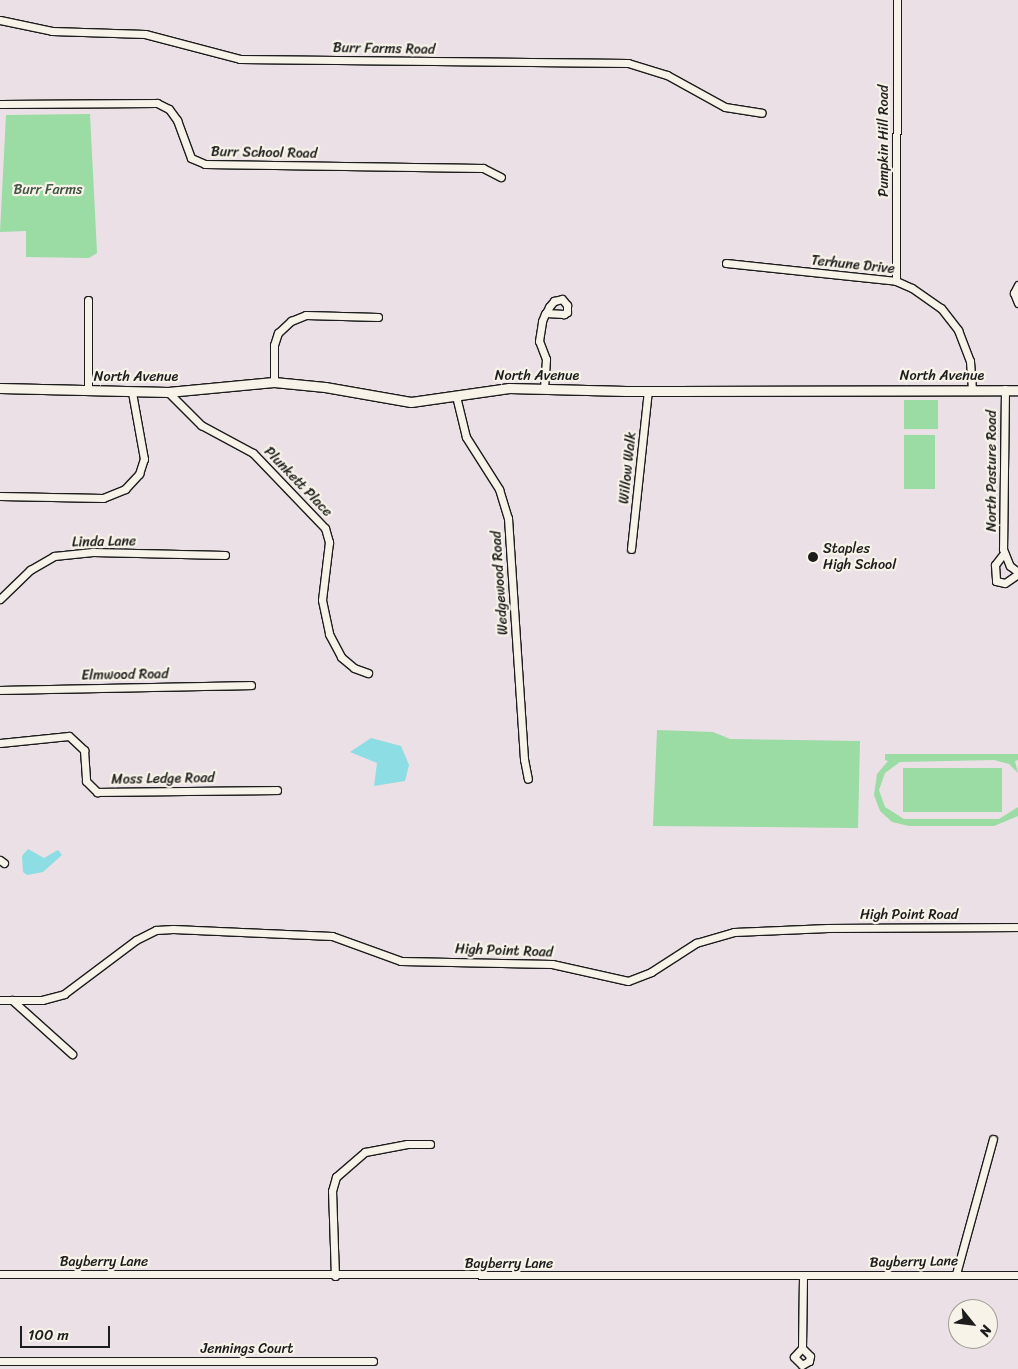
<!DOCTYPE html>
<style>
body{margin:0}
#map{position:relative;width:1018px;height:1369px;overflow:hidden;background:#ebe0e5;font-family:Sriracha,sans-serif}
div>[style]{position:absolute}
.green>*{inset:0;background:#9bdba4;transform-origin:0 0}
.water>*{inset:0;background:#8cdde4}
.roads{filter:drop-shadow(1px 0 #1c1c1c) drop-shadow(-1px 0 #1c1c1c) drop-shadow(0 1px #1c1c1c) drop-shadow(0 -1px #1c1c1c)}
.street>*{height:7px;margin:-3.5px;padding:0 3.5px;transform-origin:3.5px;border-radius:3.5px;background:#f7f3e8}
.secondary>*{height:9px;margin:-4.5px;padding:0 4.5px;transform-origin:4.5px;border-radius:4.5px;background:#f7f3e8}
.dots>*{width:14px;height:14px;translate:-50% -50%;box-sizing:border-box;border:2px solid #f7f3e8;border-radius:50%}
span{translate:-50% -50%;white-space:nowrap;text-align:center;line-height:1.15;-webkit-text-stroke:4.5px #f7f3e8;paint-order:stroke}
.street-label{font-size:14px;color:#1c1c1c}
.park-label{font-size:14px;color:#425545}
.poi-label{font-size:14px;color:#1c1c1c}
.left{translate:0 -50%;text-align:left}
.north{position:absolute;left:948px;top:1299px;width:50px;height:50px;box-sizing:border-box;background:#f7f3e8;border:1px solid #9f9d96;border-radius:50%;rotate:119deg;font-size:14px;font-weight:700;line-height:20px;text-align:center;color:#1c1c1c}
.north::after{content:'';display:block;margin:auto;width:18px;height:22px;background:#1c1c1c;clip-path:polygon(50% 0,100% 100%,50% 72%,0 100%)}
.scale{position:absolute;left:20px;top:1326px;width:90px;height:22px;box-sizing:border-box;border:2px solid #1c1c1c;border-top:0;padding-left:6px;font-size:15px;line-height:18px;white-space:nowrap;color:#1c1c1c;-webkit-text-stroke:4px #f7f3e8;paint-order:stroke}
</style>
<div id="map">
<div class="green">
<div style="clip-path:polygon(90px 114px,97px 253px,89px 258px,26px 257px,26px 231px,0 232px,6px 115px)"></div>
<div style="left:904px;top:400px;width:34px;height:29px"></div>
<div style="left:904px;top:435px;width:31px;height:54px"></div>
<div style="clip-path:polygon(657px 730px,713px 732px,730px 739px,860px 741px,858px 828px,653px 826px)"></div>
<div style="clip-path:polygon(885px 754px,1018px 754px,1018px 760px,1015px 761px,1018px 773px,1009px 764px,994px 760px,900px 762px,885px 773px,879px 790px,885px 807px,904px 819px,999px 819px,1018px 807px,1018px 816px,994px 826px,909px 826px,892px 822px,880px 811px,874px 795px,877px 774px,888px 761px,885px 760px)"></div>
<div style="left:903px;top:768px;width:99px;height:44px"></div>
</div>
<div class="water">
<div style="clip-path:polygon(371px 738px,401px 746px,409px 765px,405px 781px,374px 786px,377px 763px,350px 752px)"></div>
<div style="clip-path:polygon(28px 849px,44px 858px,58px 850px,62px 855px,43px 872px,27px 875px,23px 872px,22px 856px)"></div>
</div>
<div class="roads">
<div class="street">
<div style="left:0;top:20px;width:53px;rotate:11.9deg"></div>
<div style="left:52px;top:31px;width:93px;rotate:1.8deg"></div>
<div style="left:145px;top:34px;width:98px;rotate:14.7deg"></div>
<div style="left:240px;top:59px;width:388px;rotate:0.6deg"></div>
<div style="left:628px;top:63px;width:41px;rotate:17.1deg"></div>
<div style="left:667px;top:75px;width:66px;rotate:28.9deg"></div>
<div style="left:725px;top:107px;width:37px;rotate:9deg"></div>
<div style="left:0;top:104px;width:157px;rotate:-0.4deg"></div>
<div style="left:157px;top:103px;width:13px;rotate:27deg"></div>
<div style="left:169px;top:109px;width:14px;rotate:54deg"></div>
<div style="left:177px;top:120px;width:40px;rotate:69.8deg"></div>
<div style="left:191px;top:158px;width:15px;rotate:23deg"></div>
<div style="left:205px;top:164px;width:278px;rotate:0.8deg"></div>
<div style="left:483px;top:168px;width:20px;rotate:27deg"></div>
<div style="left:726px;top:263px;width:171px;rotate:6deg"></div>
<div style="left:896px;top:281px;width:17px;rotate:24deg"></div>
<div style="left:912px;top:288px;width:35px;rotate:35deg"></div>
<div style="left:941px;top:308px;width:28px;rotate:52deg"></div>
<div style="left:958px;top:330px;width:33px;rotate:69deg"></div>
<div style="left:970px;top:361px;width:28px;rotate:86deg"></div>
<div style="left:896px;top:281px;width:281px;rotate:-89.8deg"></div>
<div style="left:1018px;top:285px;width:9px;rotate:117deg"></div>
<div style="left:1014px;top:293px;width:11px;rotate:68deg"></div>
<div style="left:274px;top:382px;width:37px;rotate:-90deg"></div>
<div style="left:274px;top:345px;width:13px;rotate:-72deg"></div>
<div style="left:278px;top:333px;width:18px;rotate:-43deg"></div>
<div style="left:291px;top:321px;width:16px;rotate:-22deg"></div>
<div style="left:306px;top:315px;width:72px;rotate:1.6deg"></div>
<div style="left:544px;top:388px;width:29px;rotate:-86deg"></div>
<div style="left:546px;top:359px;width:19px;rotate:-111deg"></div>
<div style="left:539px;top:341px;width:20px;rotate:-81deg"></div>
<div style="left:542px;top:321px;width:8px;rotate:-67deg"></div>
<div style="left:545px;top:314px;width:1px;rotate:-45deg"></div>
<div style="left:546px;top:313px;width:7px;rotate:-63deg"></div>
<div style="left:549px;top:307px;width:8px;rotate:-50deg"></div>
<div style="left:554px;top:301px;width:8px;rotate:-14deg"></div>
<div style="left:562px;top:299px;width:8px;rotate:50deg"></div>
<div style="left:567px;top:305px;width:7px;rotate:90deg"></div>
<div style="left:567px;top:312px;width:4px;rotate:146deg"></div>
<div style="left:564px;top:314px;width:18px;rotate:-177deg"></div>
<div style="left:1005px;top:389px;width:160px;rotate:90.7deg"></div>
<div style="left:1003px;top:549px;width:18px;rotate:68deg"></div>
<div style="left:1010px;top:566px;width:10px;rotate:37deg"></div>
<div style="left:88px;top:390px;width:90px;rotate:-90deg"></div>
<div style="left:168px;top:392px;width:47px;rotate:45deg"></div>
<div style="left:201px;top:425px;width:59px;rotate:28.3deg"></div>
<div style="left:253px;top:453px;width:104px;rotate:46.2deg"></div>
<div style="left:325px;top:528px;width:15px;rotate:74deg"></div>
<div style="left:329px;top:542px;width:58px;rotate:96.9deg"></div>
<div style="left:322px;top:600px;width:35px;rotate:78deg"></div>
<div style="left:329px;top:634px;width:26px;rotate:62deg"></div>
<div style="left:341px;top:657px;width:17px;rotate:40deg"></div>
<div style="left:354px;top:668px;width:15px;rotate:20deg"></div>
<div style="left:456px;top:396px;width:42px;rotate:76.3deg"></div>
<div style="left:466px;top:437px;width:62px;rotate:57.6deg"></div>
<div style="left:499px;top:489px;width:30px;rotate:73deg"></div>
<div style="left:508px;top:518px;width:242px;rotate:86.2deg"></div>
<div style="left:524px;top:759px;width:20px;rotate:79deg"></div>
<div style="left:0;top:496px;width:103px;rotate:1.1deg"></div>
<div style="left:103px;top:498px;width:24px;rotate:-22deg"></div>
<div style="left:125px;top:489px;width:21px;rotate:-47deg"></div>
<div style="left:139px;top:474px;width:16px;rotate:-72deg"></div>
<div style="left:144px;top:459px;width:68px;rotate:-100.2deg"></div>
<div style="left:631px;top:549px;width:159px;rotate:-83.9deg"></div>
<div style="left:1004px;top:553px;width:15px;rotate:127deg"></div>
<div style="left:995px;top:565px;width:16px;rotate:86deg"></div>
<div style="left:996px;top:581px;width:9px;rotate:13deg"></div>
<div style="left:1005px;top:583px;width:16px;rotate:-35deg"></div>
<div style="left:0;top:599px;width:42px;rotate:-44deg"></div>
<div style="left:30px;top:570px;width:28px;rotate:-30deg"></div>
<div style="left:54px;top:556px;width:39px;rotate:-6deg"></div>
<div style="left:93px;top:552px;width:132px;rotate:1.3deg"></div>
<div style="left:0;top:690px;width:251px;rotate:-1.1deg"></div>
<div style="left:0;top:743px;width:69px;rotate:-5.8deg"></div>
<div style="left:69px;top:736px;width:21px;rotate:43deg"></div>
<div style="left:84px;top:750px;width:31px;rotate:86deg"></div>
<div style="left:86px;top:781px;width:16px;rotate:45deg"></div>
<div style="left:97px;top:792px;width:180px;rotate:-0.6deg"></div>
<div style="left:0;top:860px;width:5px;rotate:37deg"></div>
<div style="left:0;top:1000px;width:42px"></div>
<div style="left:42px;top:1000px;width:23px;rotate:-15deg"></div>
<div style="left:64px;top:994px;width:90px;rotate:-36.9deg"></div>
<div style="left:136px;top:940px;width:22px;rotate:-27deg"></div>
<div style="left:156px;top:930px;width:17px;rotate:-3deg"></div>
<div style="left:173px;top:929px;width:159px;rotate:2.5deg"></div>
<div style="left:332px;top:936px;width:73px;rotate:19.9deg"></div>
<div style="left:401px;top:961px;width:151px;rotate:1.1deg"></div>
<div style="left:552px;top:964px;width:78px;rotate:12.6deg"></div>
<div style="left:628px;top:981px;width:25px;rotate:-21deg"></div>
<div style="left:651px;top:972px;width:54px;rotate:-32.8deg"></div>
<div style="left:696px;top:943px;width:40px;rotate:-16deg"></div>
<div style="left:734px;top:932px;width:94px;rotate:-2.4deg"></div>
<div style="left:828px;top:928px;width:190px;rotate:-0.3deg"></div>
<div style="left:12px;top:1000px;width:81px;rotate:42deg"></div>
<div style="left:0;top:1274px;width:1018px;rotate:0.06deg"></div>
<div style="left:956px;top:1274px;width:140px;rotate:-74.7deg"></div>
<div style="left:335px;top:1276px;width:85px;rotate:-92deg"></div>
<div style="left:332px;top:1191px;width:15px;rotate:-74deg"></div>
<div style="left:336px;top:1177px;width:38px;rotate:-41deg"></div>
<div style="left:365px;top:1152px;width:43px;rotate:-10.8deg"></div>
<div style="left:407px;top:1144px;width:23px"></div>
<div style="left:802px;top:1348px;width:12px;rotate:132deg"></div>
<div style="left:794px;top:1357px;width:11px;rotate:45deg"></div>
<div style="left:802px;top:1365px;width:8px;rotate:-30deg"></div>
<div style="left:809px;top:1361px;width:5px;rotate:-79deg"></div>
<div style="left:810px;top:1356px;width:11px;rotate:-135deg"></div>
<div style="left:802px;top:1348px;width:71px;rotate:-89.2deg"></div>
<div style="left:0;top:1361px;width:373px"></div>
</div>
<div class="secondary">
<div style="left:0;top:388px;width:168px;rotate:1.4deg"></div>
<div style="left:168px;top:392px;width:106px;rotate:-5.4deg"></div>
<div style="left:274px;top:382px;width:51px;rotate:5.6deg"></div>
<div style="left:325px;top:387px;width:87px;rotate:9.9deg"></div>
<div style="left:411px;top:402px;width:99px;rotate:-8.1deg"></div>
<div style="left:509px;top:388px;width:117px;rotate:1.5deg"></div>
<div style="left:626px;top:391px;width:392px;rotate:-0.1deg"></div>
</div>
</div>
<div class="dots">
<div style="left:813px;top:557px;background:#1c1c1c"></div>
</div>
<div class="street-label">
<span style="left:384px;top:49px;rotate:1deg">Burr Farms Road</span>
<span style="left:884px;top:141px;rotate:-90deg">Pumpkin Hill Road</span>
<span style="left:264px;top:153px;rotate:1deg">Burr School Road</span>
<span style="left:853px;top:265px;rotate:6deg">Terhune Drive</span>
<span style="left:537px;top:376px">North Avenue</span>
<span style="left:942px;top:376px">North Avenue</span>
<span style="left:136px;top:377px">North Avenue</span>
<span style="left:628px;top:468px;rotate:-84deg">Willow Walk</span>
<span style="left:992px;top:471px;rotate:-90deg">North Pasture Road</span>
<span style="left:298px;top:482px;rotate:46deg">Plunkett Place</span>
<span style="left:104px;top:542px;rotate:-1deg">Linda Lane</span>
<span style="left:500px;top:583px;rotate:-94deg">Wedgewood Road</span>
<span style="left:125px;top:675px;rotate:-1deg">Elmwood Road</span>
<span style="left:163px;top:779px;rotate:-1deg">Moss Ledge Road</span>
<span style="left:909px;top:915px">High Point Road</span>
<span style="left:504px;top:951px;rotate:2deg">High Point Road</span>
<span style="left:104px;top:1262px">Bayberry Lane</span>
<span style="left:914px;top:1262px;rotate:-1deg">Bayberry Lane</span>
<span style="left:509px;top:1264px">Bayberry Lane</span>
<span style="left:247px;top:1349px">Jennings Court</span>
</div>
<div class="park-label">
<span style="left:48px;top:190px">Burr Farms</span>
</div>
<div class="poi-label">
<span class="left" style="left:823px;top:557px">Staples<br>High School</span>
</div>
<div class="north">N</div>
<div class="scale">100 m</div>
</div>
